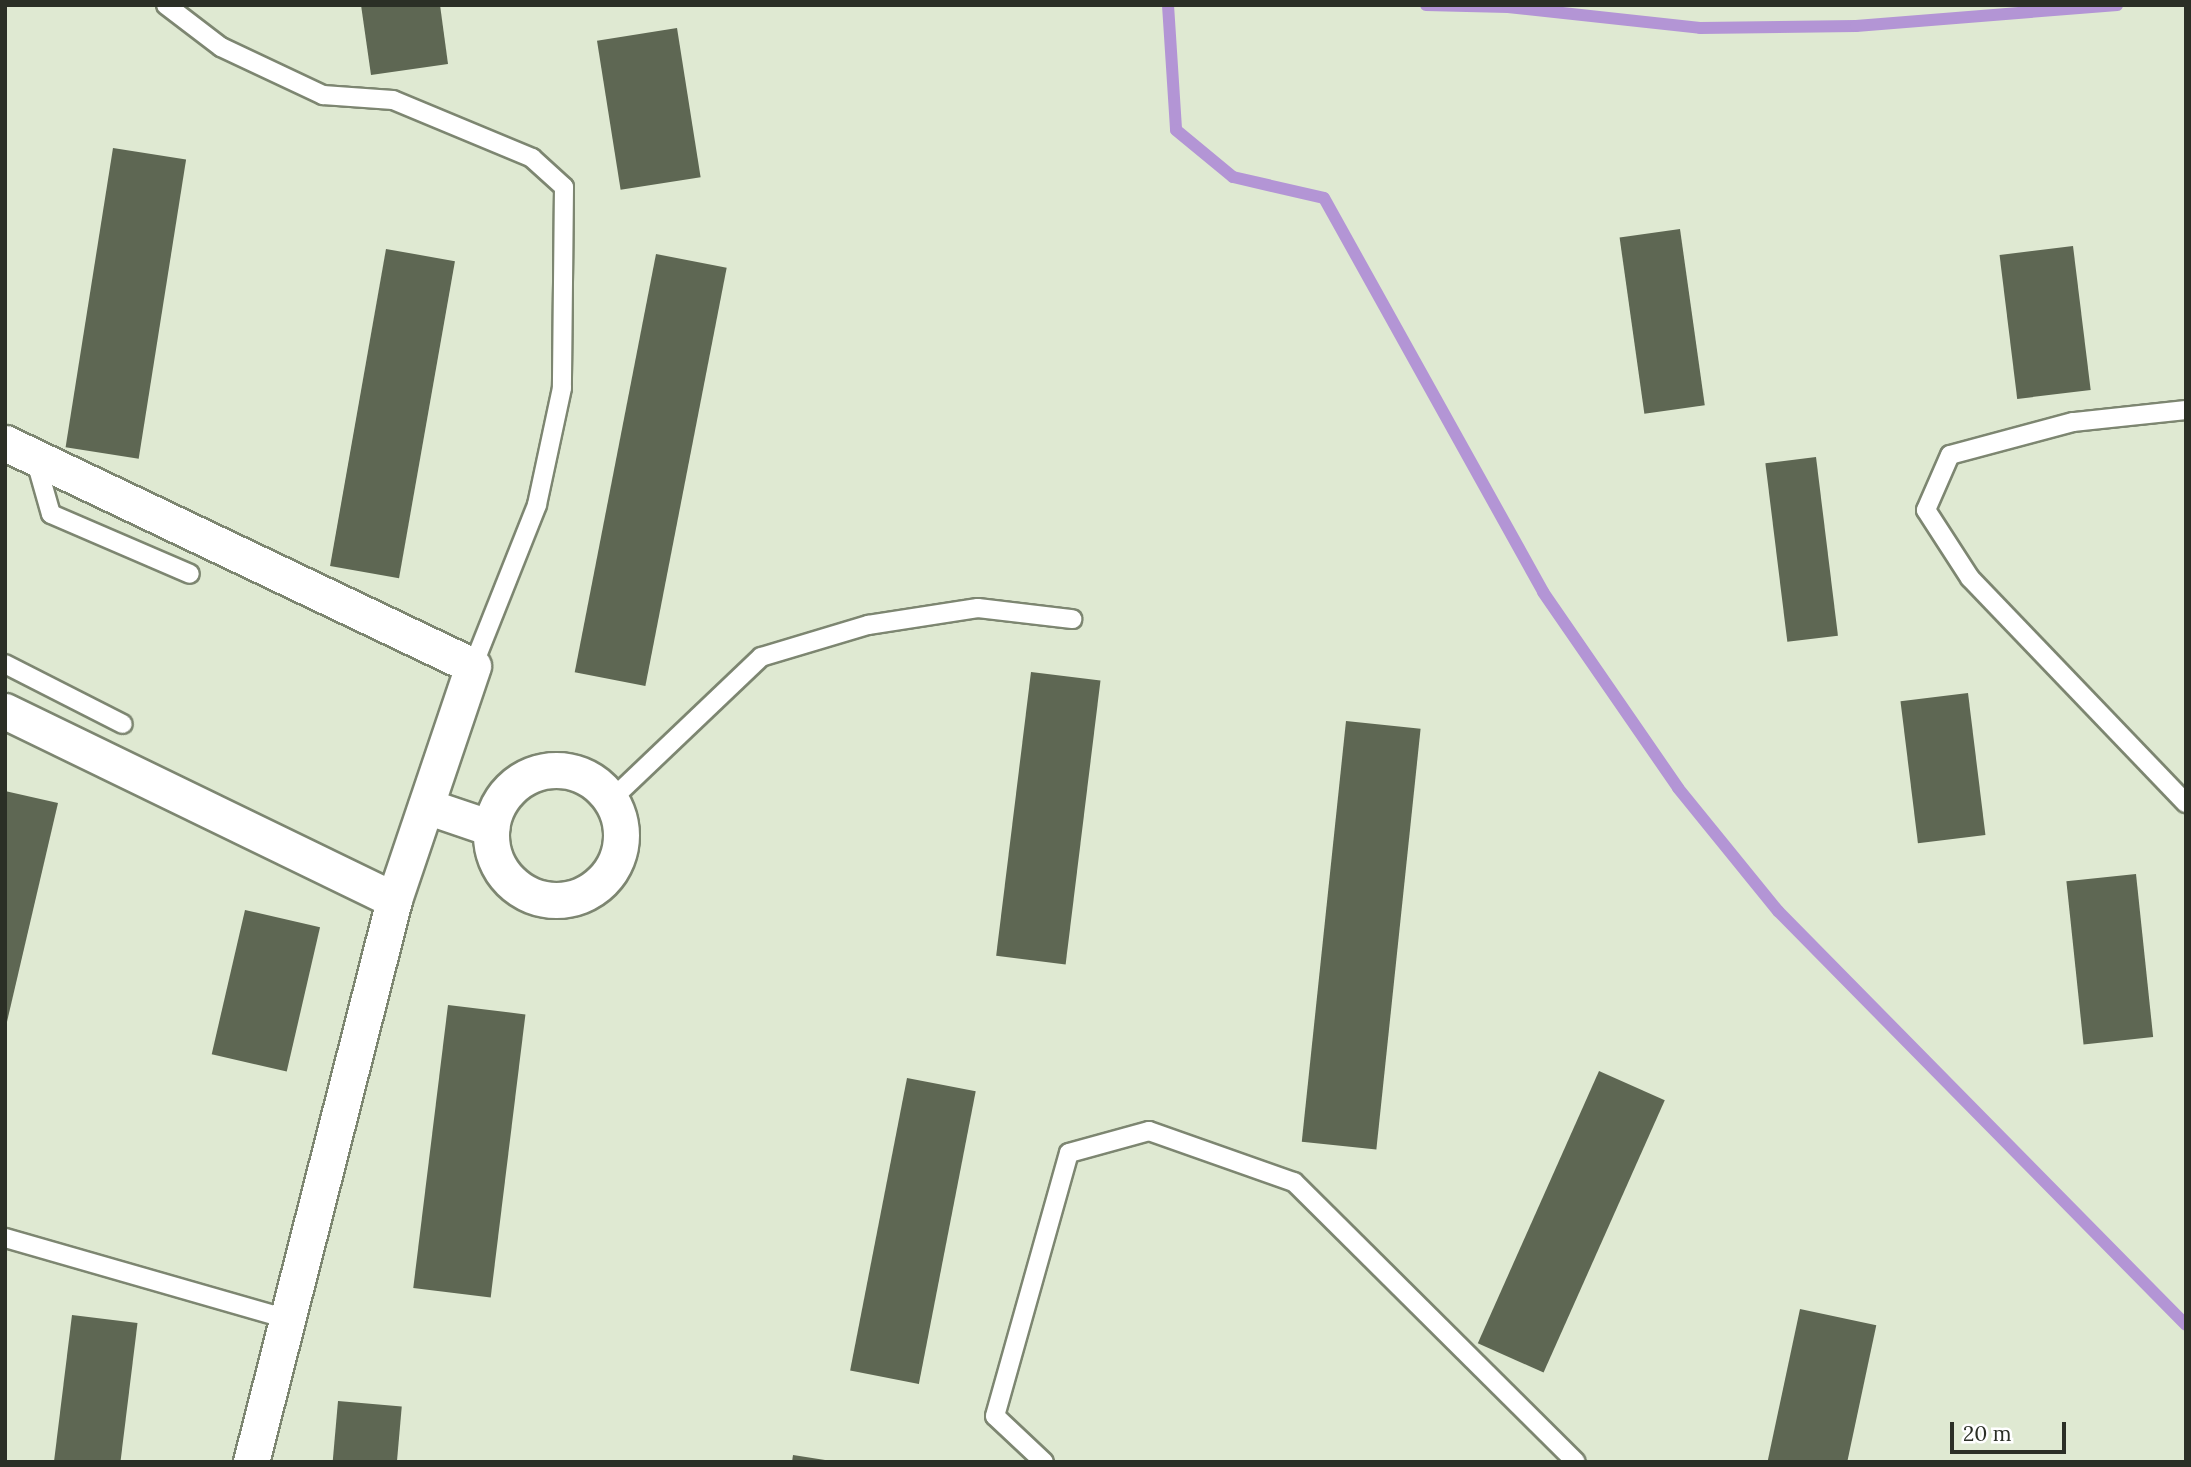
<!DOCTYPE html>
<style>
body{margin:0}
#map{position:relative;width:2191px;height:1467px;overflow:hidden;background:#dfe9d2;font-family:Lora,serif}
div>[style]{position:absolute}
.stream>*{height:12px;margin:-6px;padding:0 6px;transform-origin:6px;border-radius:6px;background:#b395d5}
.building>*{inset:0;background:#5e6753;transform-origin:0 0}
.roads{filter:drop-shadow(2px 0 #7d8671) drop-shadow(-2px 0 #7d8671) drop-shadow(0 2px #7d8671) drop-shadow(0 -2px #7d8671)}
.lane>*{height:18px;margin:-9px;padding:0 9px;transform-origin:9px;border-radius:9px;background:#fff}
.street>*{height:35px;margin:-17.5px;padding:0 17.5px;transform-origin:17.5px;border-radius:17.5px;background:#fff}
.street>.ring{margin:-17.5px;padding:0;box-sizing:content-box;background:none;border:35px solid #fff;border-radius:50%}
span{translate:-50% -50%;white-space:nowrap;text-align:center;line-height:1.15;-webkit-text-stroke:7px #fff;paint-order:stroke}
.frame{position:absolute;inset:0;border:7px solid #2b2f26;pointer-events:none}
.scale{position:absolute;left:1950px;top:1422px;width:116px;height:32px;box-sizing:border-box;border:4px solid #2b2f26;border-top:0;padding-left:9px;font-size:21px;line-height:24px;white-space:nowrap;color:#2b2f26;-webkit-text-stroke:5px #fff;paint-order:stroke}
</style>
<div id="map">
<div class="stream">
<div style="left:1168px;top:5px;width:125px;rotate:86.3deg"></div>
<div style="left:1176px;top:130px;width:74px;rotate:39.5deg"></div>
<div style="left:1233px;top:177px;width:93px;rotate:13deg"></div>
<div style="left:1324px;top:198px;width:451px;rotate:60.9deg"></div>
<div style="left:1543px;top:592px;width:238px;rotate:55.4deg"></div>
<div style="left:1678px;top:788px;width:159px;rotate:50.9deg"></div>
<div style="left:1778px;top:911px;width:581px;rotate:45.42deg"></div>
<div style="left:1426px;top:5px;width:82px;rotate:1.4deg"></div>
<div style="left:1508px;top:7px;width:193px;rotate:6.2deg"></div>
<div style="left:1700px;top:28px;width:156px;rotate:-0.7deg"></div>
<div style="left:1856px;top:26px;width:262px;rotate:-4.6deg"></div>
</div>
<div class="building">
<div style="clip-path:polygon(361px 5px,440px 5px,448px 64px,371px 75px)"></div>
<div style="left:677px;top:28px;width:151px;height:81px;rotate:81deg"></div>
<div style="left:113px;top:148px;width:74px;height:303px;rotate:9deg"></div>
<div style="left:1680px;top:229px;width:178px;height:61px;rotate:82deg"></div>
<div style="left:2073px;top:246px;width:145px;height:74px;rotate:83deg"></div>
<div style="left:386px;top:249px;width:70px;height:322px;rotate:10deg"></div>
<div style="left:656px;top:254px;width:72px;height:426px;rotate:11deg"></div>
<div style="left:1816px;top:457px;width:180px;height:51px;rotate:83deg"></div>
<div style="left:1031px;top:672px;width:70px;height:286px;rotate:7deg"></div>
<div style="left:1968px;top:693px;width:143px;height:68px;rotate:83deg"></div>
<div style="left:1346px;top:721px;width:75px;height:423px;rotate:6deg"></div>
<div style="clip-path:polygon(5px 791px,58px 803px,6px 1026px,5px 1026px)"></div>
<div style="left:2136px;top:874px;width:164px;height:70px;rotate:84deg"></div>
<div style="left:245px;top:910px;width:77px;height:148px;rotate:13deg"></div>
<div style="left:448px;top:1005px;width:78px;height:285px;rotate:7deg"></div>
<div style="left:1599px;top:1071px;width:72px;height:298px;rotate:24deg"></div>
<div style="left:907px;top:1078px;width:70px;height:298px;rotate:11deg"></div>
<div style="left:1800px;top:1309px;width:78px;height:156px;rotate:12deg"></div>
<div style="left:72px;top:1315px;width:66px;height:148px;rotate:7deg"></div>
<div style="left:338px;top:1401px;width:64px;height:61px;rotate:5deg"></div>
<div style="clip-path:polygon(793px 1455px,825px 1460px,825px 1462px,792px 1462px)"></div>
</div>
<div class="roads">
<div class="lane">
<div style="left:166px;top:5px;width:69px;rotate:37.4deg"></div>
<div style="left:221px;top:47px;width:113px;rotate:25.2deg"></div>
<div style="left:323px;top:95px;width:70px;rotate:4.1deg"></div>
<div style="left:393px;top:100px;width:151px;rotate:22.6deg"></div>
<div style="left:532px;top:158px;width:43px;rotate:42.2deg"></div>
<div style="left:564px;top:187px;width:201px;rotate:90.6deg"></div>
<div style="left:562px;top:388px;width:120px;rotate:102.1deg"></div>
<div style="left:537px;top:505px;width:173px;rotate:111.7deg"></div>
<div style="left:2186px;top:410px;width:114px;rotate:173.9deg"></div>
<div style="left:2073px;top:422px;width:127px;rotate:165deg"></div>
<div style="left:1950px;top:455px;width:60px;rotate:113.6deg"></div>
<div style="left:1926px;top:510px;width:81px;rotate:57.1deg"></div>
<div style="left:1970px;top:578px;width:312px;rotate:46.2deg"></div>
<div style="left:35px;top:458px;width:58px;rotate:74.1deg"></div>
<div style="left:51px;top:514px;width:151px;rotate:23.3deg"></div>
<div style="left:5px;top:664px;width:132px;rotate:27deg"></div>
<div style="left:612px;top:799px;width:206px;rotate:-43.6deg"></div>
<div style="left:761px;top:657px;width:112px;rotate:-16.7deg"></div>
<div style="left:868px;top:625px;width:111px;rotate:-8.8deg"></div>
<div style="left:978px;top:608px;width:95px;rotate:6.7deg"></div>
<div style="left:5px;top:1238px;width:294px;rotate:16deg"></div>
<div style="left:1044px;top:1462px;width:67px;rotate:-136.8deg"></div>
<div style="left:995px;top:1416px;width:273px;rotate:-74.3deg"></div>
<div style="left:1069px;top:1153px;width:83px;rotate:-15.4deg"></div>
<div style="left:1149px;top:1131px;width:154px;rotate:19.4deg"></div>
<div style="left:1294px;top:1182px;width:397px;rotate:44.8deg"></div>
</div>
<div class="street">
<div style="left:5px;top:443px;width:518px;rotate:25.48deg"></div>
<div style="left:473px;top:666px;width:247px;rotate:108.7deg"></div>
<div style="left:394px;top:900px;width:580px;rotate:104.28deg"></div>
<div style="left:5px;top:711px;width:432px;rotate:25.9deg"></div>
<div class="ring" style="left:491px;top:770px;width:95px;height:95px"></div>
<div style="left:426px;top:806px;width:69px;rotate:18.7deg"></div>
</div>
</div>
<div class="frame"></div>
<div class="scale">20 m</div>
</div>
